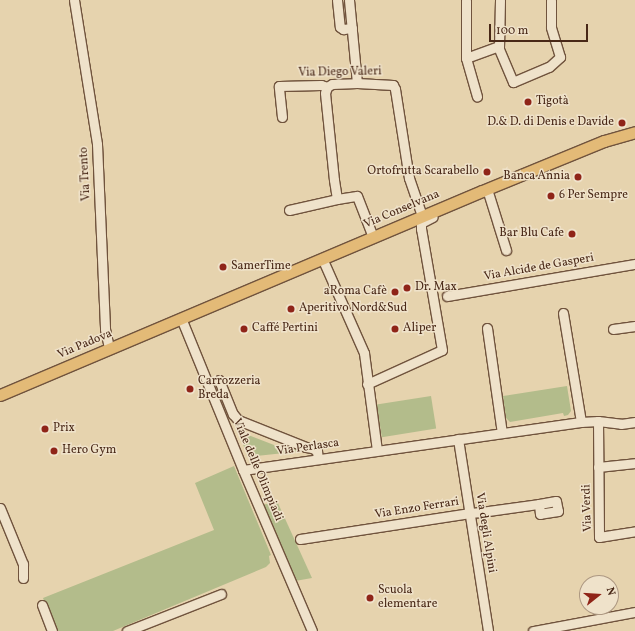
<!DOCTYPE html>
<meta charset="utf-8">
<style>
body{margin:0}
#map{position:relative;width:635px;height:631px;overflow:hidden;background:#e6d3ae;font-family:Vollkorn,serif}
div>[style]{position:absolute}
.green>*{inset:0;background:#b3bc8b;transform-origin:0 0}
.roads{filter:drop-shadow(1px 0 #70533d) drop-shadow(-1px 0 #70533d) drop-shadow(0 1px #70533d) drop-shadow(0 -1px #70533d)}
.minor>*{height:9px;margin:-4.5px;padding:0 4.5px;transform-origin:4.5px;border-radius:4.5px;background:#efe2ca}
.major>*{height:11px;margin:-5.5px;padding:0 5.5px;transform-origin:5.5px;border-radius:5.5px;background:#e3ba77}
.dots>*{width:11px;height:11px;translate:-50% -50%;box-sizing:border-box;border:2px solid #efe2ca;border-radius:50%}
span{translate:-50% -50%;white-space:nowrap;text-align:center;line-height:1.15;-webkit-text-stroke:3px #efe2ca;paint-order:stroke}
.street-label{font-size:12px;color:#492817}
.poi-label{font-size:12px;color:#492817}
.left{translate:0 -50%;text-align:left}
.right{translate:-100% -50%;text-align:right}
.north{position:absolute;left:579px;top:575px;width:40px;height:40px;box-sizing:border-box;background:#efe2ca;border:1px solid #ad9882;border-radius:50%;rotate:73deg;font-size:11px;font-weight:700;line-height:16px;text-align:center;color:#492817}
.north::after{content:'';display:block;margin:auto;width:14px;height:18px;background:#8f2418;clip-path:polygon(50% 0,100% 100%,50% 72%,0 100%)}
.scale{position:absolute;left:489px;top:24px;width:99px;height:18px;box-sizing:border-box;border:2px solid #492817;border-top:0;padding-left:5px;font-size:12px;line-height:14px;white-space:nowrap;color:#492817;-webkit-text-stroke:3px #efe2ca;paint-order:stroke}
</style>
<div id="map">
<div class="green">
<div style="clip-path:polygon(567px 386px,571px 411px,568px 415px,564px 416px,563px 413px,510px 422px,506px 418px,503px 396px)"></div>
<div style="left:431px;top:396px;width:33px;height:55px;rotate:81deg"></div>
<div style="clip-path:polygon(235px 424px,245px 428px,243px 433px,287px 450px,290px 445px,303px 451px,248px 457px)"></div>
<div style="clip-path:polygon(234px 466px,271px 555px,269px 556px,270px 563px,266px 567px,113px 631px,56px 631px,43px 598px,214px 530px,195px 483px)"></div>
<div style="clip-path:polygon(277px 501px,312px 578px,295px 581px,263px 505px)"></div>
</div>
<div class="roads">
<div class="minor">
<div style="left:74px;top:0;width:146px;rotate:80.9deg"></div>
<div style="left:97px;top:144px;width:185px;rotate:87.5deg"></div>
<div style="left:105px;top:329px;width:19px;rotate:78deg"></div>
<div style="left:337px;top:0;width:27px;rotate:84deg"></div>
<div style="left:340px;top:27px;width:4px;rotate:34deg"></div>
<div style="left:343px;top:29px;width:9px;rotate:-6deg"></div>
<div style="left:349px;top:0;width:83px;rotate:84.5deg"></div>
<div style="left:466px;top:0;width:58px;rotate:90deg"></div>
<div style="left:466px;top:58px;width:40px;rotate:74deg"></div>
<div style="left:500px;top:0;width:49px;rotate:91.2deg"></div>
<div style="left:499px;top:49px;width:36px;rotate:67deg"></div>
<div style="left:513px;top:82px;width:39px;rotate:-23deg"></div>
<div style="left:549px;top:67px;width:15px;rotate:-42deg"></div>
<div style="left:560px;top:57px;width:31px;rotate:-107deg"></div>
<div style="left:551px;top:27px;width:27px;rotate:-90deg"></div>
<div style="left:466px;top:58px;width:35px;rotate:-20deg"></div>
<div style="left:327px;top:87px;width:6px;rotate:108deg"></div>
<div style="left:325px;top:93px;width:87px;rotate:84.1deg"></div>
<div style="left:334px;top:180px;width:19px;rotate:81deg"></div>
<div style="left:337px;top:199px;width:20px;rotate:-9deg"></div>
<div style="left:357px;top:196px;width:44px;rotate:68.7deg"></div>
<div style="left:282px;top:117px;width:31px;rotate:-96deg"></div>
<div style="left:279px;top:86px;width:42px;rotate:-1.4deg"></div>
<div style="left:321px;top:85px;width:6px;rotate:18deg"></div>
<div style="left:327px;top:87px;width:6px;rotate:-31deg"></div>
<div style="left:332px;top:84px;width:25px;rotate:-2deg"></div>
<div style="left:357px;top:83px;width:36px;rotate:3deg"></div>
<div style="left:393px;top:85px;width:4px;rotate:63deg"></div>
<div style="left:395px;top:89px;width:90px;rotate:81.1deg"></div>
<div style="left:409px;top:178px;width:40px;rotate:71.1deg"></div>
<div style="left:487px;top:189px;width:64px;rotate:72.7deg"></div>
<div style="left:289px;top:210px;width:49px;rotate:-12.9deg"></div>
<div style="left:322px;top:258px;width:104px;rotate:66.1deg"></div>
<div style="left:364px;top:353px;width:98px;rotate:82.4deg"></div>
<div style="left:447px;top:296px;width:191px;rotate:-9.7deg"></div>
<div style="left:563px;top:313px;width:110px;rotate:80.6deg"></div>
<div style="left:181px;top:318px;width:164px;rotate:67.8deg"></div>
<div style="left:243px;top:470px;width:175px;rotate:66.8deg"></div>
<div style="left:487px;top:328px;width:106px;rotate:81.9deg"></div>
<div style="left:613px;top:329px;width:22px;rotate:-8deg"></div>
<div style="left:219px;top:380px;width:37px;rotate:68deg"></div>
<div style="left:233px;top:414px;width:8px;rotate:50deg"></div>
<div style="left:238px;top:420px;width:73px;rotate:21.7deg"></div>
<div style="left:306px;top:447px;width:6px;rotate:9deg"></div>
<div style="left:312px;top:448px;width:6px;rotate:31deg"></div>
<div style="left:317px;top:451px;width:8px;rotate:83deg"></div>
<div style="left:367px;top:384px;width:82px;rotate:-24.4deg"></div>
<div style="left:442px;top:350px;width:123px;rotate:-99.8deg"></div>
<div style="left:421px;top:229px;width:6px;rotate:-90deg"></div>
<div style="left:421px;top:223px;width:13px;rotate:-27deg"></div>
<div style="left:598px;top:421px;width:116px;rotate:89.5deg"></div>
<div style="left:599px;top:537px;width:36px;rotate:-9deg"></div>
<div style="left:458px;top:439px;width:194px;rotate:81.1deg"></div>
<div style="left:598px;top:467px;width:37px;rotate:-6deg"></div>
<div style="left:243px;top:470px;width:341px;rotate:-8.1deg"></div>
<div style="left:581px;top:422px;width:17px;rotate:-3deg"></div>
<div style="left:598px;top:421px;width:23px;rotate:7deg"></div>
<div style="left:621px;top:424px;width:14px;rotate:-8deg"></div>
<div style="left:0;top:508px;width:61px;rotate:67.7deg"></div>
<div style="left:23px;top:564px;width:14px;rotate:90deg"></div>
<div style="left:300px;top:539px;width:172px;rotate:-8.7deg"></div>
<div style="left:470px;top:513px;width:11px;rotate:-5deg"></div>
<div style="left:481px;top:512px;width:59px;rotate:-7.9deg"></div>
<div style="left:539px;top:504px;width:17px;rotate:-10deg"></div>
<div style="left:556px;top:501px;width:10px;rotate:79deg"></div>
<div style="left:558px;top:511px;width:18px;rotate:171deg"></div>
<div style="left:540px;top:514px;width:10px;rotate:-96deg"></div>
<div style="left:42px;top:605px;width:28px;rotate:69deg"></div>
<div style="left:127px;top:631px;width:101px;rotate:-21.5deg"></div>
<div style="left:533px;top:631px;width:104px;rotate:-10.6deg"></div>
</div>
<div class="major">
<div style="left:0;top:395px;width:523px;rotate:-22.94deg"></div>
<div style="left:482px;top:191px;width:132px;rotate:-22.3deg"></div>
<div style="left:604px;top:141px;width:32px;rotate:-16deg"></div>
</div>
</div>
<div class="dots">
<div style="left:528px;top:102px;background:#8f2418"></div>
<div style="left:622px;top:123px;background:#8f2418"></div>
<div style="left:487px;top:172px;background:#8f2418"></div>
<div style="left:578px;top:177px;background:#8f2418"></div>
<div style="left:551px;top:196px;background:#8f2418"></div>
<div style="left:572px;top:234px;background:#8f2418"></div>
<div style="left:223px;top:267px;background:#8f2418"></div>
<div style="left:407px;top:288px;background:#8f2418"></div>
<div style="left:395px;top:292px;background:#8f2418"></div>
<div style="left:291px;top:309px;background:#8f2418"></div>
<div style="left:244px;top:329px;background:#8f2418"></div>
<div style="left:395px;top:329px;background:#8f2418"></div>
<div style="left:190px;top:389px;background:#8f2418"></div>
<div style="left:45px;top:429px;background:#8f2418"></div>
<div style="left:54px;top:451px;background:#8f2418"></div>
<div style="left:370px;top:598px;background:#8f2418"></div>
</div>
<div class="street-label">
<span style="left:340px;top:73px;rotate:-1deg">Via Diego Valeri</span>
<span style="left:86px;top:174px;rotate:-93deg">Via Trento</span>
<span style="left:402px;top:210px;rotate:-23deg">Via Conselvana</span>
<span style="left:539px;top:268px;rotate:-10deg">Via Alcide de Gasperi</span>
<span style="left:85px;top:345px;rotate:-23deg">Via Padova</span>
<span style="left:308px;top:448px;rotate:-8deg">Via Perlasca</span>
<span style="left:257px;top:470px;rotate:67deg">Viale delle Olimpiadi</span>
<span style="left:588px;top:508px;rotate:-92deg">Via Verdi</span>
<span style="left:417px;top:509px;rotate:-9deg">Via Enzo Ferrari</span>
<span style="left:485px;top:533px;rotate:81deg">Via degli Alpini</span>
</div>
<div class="poi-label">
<span class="left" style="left:536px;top:102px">Tigotà</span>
<span class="right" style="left:614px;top:123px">D.&amp; D. di Denis e Davide</span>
<span class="right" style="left:479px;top:172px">Ortofrutta Scarabello</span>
<span class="right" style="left:570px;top:177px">Banca Annia</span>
<span class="left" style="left:559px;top:196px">6 Per Sempre</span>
<span class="right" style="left:564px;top:234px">Bar Blu Cafe</span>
<span class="left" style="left:231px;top:267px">SamerTime</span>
<span class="left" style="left:415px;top:288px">Dr. Max</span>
<span class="right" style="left:387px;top:292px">aRoma Cafè</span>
<span class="left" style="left:299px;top:309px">Aperitivo Nord&amp;Sud</span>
<span class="left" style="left:252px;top:329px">Caffé Pertini</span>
<span class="left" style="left:403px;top:329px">Aliper</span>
<span class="left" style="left:198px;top:389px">Carrozzeria<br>Breda</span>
<span class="left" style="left:53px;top:429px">Prix</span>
<span class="left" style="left:62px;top:451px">Hero Gym</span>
<span class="left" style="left:378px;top:598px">Scuola<br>elementare</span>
</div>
<div class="north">N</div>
<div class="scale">100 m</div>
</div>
